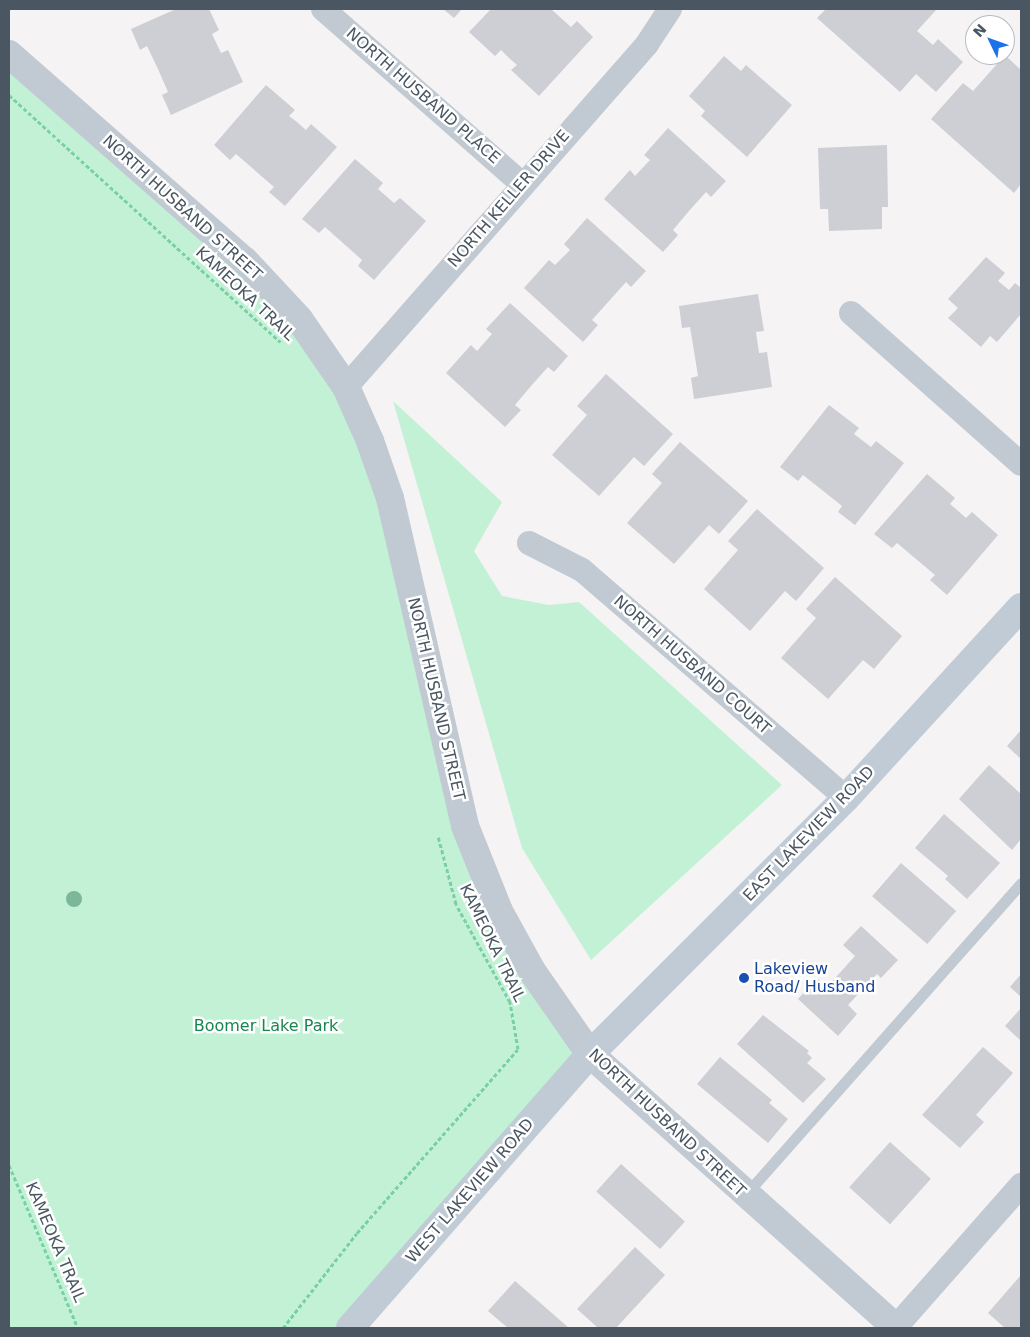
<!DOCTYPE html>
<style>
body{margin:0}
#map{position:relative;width:1030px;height:1337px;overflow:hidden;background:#f5f3f3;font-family:"DejaVu Sans",sans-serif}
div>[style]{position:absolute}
.green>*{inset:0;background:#c3f1d5}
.building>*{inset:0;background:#cdcfd5;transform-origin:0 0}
.path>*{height:3px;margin-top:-1.5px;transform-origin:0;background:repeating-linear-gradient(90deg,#7ad0a6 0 4px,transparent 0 6.5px)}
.service>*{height:11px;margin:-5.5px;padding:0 5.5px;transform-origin:5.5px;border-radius:5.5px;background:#c1cad2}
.minor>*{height:24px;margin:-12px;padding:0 12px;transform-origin:12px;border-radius:12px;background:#c1cad2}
.tertiary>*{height:28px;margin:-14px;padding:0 14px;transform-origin:14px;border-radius:14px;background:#c1cad2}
.secondary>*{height:28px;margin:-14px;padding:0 14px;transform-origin:14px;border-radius:14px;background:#c1cbd6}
.trees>*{width:16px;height:16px;margin:-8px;border-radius:50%;background:#7bb799}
.dots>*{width:14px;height:14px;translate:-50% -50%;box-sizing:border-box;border:2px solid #fff;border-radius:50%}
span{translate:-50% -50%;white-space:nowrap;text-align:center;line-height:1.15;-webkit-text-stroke:5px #fff;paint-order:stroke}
.street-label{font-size:16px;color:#4a5661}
.transit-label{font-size:16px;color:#164399}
.left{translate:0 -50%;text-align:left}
.park-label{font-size:16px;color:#17864f}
.frame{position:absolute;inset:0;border:10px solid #4a5661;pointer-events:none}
.north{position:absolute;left:965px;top:15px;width:50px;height:50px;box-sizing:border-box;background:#fff;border:1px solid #b7bbc0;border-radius:50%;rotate:312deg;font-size:14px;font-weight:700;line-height:20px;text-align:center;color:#4a5661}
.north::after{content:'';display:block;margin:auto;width:18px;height:22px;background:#1a73e8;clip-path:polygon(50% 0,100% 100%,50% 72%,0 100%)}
</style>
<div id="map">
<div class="green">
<div style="clip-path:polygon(9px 55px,244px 262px,368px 440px,463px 826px,587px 1053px,343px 1328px,9px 1328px)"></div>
<div style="clip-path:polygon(393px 401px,502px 502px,474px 551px,502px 596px,549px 605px,579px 602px,782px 785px,591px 960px,522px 848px)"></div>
</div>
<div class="building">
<div style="clip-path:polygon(176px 9px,209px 9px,219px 30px,212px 34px,221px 53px,228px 50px,243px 82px,171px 115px,162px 95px,168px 92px,158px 69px,147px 46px,140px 50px,131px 29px)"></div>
<div style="clip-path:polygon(443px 9px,462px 9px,454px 18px)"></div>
<div style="clip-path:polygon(491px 9px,551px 9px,571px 27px,577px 21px,593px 37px,539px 96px,511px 70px,517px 65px,509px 58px,501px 50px,495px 56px,469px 32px)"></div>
<div style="clip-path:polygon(826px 9px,937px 9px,917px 31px,933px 45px,938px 39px,963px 62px,936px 92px,916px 74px,900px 92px,817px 18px)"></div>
<div style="clip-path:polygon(1005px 55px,1021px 70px,1021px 184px,1014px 193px,931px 119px,963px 83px,973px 91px)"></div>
<div style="clip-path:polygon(724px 56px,741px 71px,746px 65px,792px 105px,747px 157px,701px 116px,705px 111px,689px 96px)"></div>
<div style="clip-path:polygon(266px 85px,295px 110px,289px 116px,297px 122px,306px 130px,311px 124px,337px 147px,285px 206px,269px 192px,274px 187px,236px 154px,230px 160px,214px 145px)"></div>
<div style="clip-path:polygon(668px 128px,726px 181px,711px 197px,706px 192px,689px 211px,673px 230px,678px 235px,663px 252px,604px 199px,630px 170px,635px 176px,650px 160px,644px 155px)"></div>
<div style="clip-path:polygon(887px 145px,888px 207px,882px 207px,882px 229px,829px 231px,828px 209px,820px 209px,818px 148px)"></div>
<div style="clip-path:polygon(355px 159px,383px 183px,378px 189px,394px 203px,400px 198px,426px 221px,374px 280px,358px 266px,362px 260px,325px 227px,319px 233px,302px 219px)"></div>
<div style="clip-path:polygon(587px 218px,646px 271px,631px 287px,626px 282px,592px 320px,598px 325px,583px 342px,524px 288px,549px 260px,555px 265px,570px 250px,564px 244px)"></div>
<div style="clip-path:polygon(986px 257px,1005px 273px,998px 281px,1009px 290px,1015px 283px,1021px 288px,1021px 314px,997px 342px,990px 336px,981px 347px,948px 318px,958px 308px,948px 299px)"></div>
<div style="clip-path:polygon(758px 294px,764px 331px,756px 332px,759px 353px,767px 352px,772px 387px,694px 399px,691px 378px,698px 376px,694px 351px,690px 327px,682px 328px,679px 306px)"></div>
<div style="clip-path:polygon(510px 303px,568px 356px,554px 372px,548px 367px,531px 386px,515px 405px,521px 410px,505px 427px,446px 373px,471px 345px,477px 351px,492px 334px,486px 329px)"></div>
<div style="clip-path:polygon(606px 374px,673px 434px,644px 466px,634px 457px,599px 496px,552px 455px,587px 415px,577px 406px)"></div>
<div style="clip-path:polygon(829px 405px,859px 428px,854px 434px,871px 447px,876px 441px,904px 463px,855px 525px,838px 512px,842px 506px,822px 490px,803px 475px,798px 481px,780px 467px)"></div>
<div style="clip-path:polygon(680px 442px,748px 501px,719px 534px,709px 525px,674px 564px,627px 523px,662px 483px,652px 474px)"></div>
<div style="clip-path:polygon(927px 474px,955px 498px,950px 504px,957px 510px,966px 518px,972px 512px,998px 535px,947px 595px,930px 580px,935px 575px,897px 543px,892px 548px,874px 534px)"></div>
<div style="clip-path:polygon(757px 509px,824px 568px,796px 601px,785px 591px,750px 631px,704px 589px,738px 550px,728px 541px)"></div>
<div style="clip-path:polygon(835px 577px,902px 636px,874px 669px,863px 660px,828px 699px,781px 658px,816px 618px,806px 609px)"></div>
<div style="clip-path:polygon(1021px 730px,1021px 759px,1007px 746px)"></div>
<div style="clip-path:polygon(989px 765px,1021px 794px,1021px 839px,1012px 850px,959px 799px)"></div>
<div style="clip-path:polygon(944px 814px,1000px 863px,967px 899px,945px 879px,948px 876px,915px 848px)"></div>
<div style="left:901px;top:863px;width:73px;height:44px;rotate:41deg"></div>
<div style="clip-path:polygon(861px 926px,898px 960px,881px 978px,877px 974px,848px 1005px,857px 1014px,838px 1036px,798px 999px,817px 978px,827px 987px,855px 956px,843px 945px)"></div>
<div style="clip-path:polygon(1021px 974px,1021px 997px,1010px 987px)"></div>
<div style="clip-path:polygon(1021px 1008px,1021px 1041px,1005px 1026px)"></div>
<div style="clip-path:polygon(763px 1015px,809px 1051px,807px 1053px,812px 1058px,807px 1063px,826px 1079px,803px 1103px,737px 1044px)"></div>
<div style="clip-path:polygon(983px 1047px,1013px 1073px,976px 1115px,984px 1122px,960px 1148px,922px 1115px)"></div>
<div style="clip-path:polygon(720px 1057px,772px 1100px,769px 1103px,788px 1119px,768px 1143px,697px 1084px)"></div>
<div style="left:890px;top:1142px;width:55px;height:61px;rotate:42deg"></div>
<div style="left:621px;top:1164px;width:86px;height:37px;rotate:42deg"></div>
<div style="clip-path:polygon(635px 1247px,665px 1275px,616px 1328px,598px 1328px,577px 1309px)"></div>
<div style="clip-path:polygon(1021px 1275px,1021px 1328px,1005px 1328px,988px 1313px)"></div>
<div style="clip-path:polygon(515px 1281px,569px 1328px,508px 1328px,488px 1311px)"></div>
</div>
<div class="path">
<div style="left:9px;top:95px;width:367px;rotate:42.3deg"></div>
<div style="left:9px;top:1165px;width:177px;rotate:67.1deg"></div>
<div style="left:283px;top:1328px;width:120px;rotate:-52.1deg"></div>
<div style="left:357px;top:1233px;width:244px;rotate:-48.8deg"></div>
<div style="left:518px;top:1049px;width:48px;rotate:-99.7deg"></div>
<div style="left:510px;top:1002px;width:112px;rotate:-118.9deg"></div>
<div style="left:456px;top:904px;width:70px;rotate:-104.8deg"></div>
</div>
<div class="service">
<div style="left:746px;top:1194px;width:415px;rotate:-48.5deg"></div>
</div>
<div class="minor">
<div style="left:323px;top:9px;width:265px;rotate:41.3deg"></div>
<div style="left:851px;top:313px;width:227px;rotate:41.6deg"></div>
<div style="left:346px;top:387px;width:456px;rotate:-48.7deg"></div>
<div style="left:647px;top:44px;width:42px;rotate:-56.7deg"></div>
<div style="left:529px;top:543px;width:59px;rotate:27deg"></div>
<div style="left:582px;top:570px;width:349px;rotate:40.8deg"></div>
<div style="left:895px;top:1328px;width:191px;rotate:-48.6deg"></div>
</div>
<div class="tertiary">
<div style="left:9px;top:54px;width:314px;rotate:41.3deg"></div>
<div style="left:245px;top:261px;width:79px;rotate:47deg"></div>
<div style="left:299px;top:319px;width:83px;rotate:55.3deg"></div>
<div style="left:346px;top:387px;width:59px;rotate:66deg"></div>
<div style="left:370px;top:441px;width:60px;rotate:70.7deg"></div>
<div style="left:390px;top:498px;width:336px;rotate:77.1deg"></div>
<div style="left:465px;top:826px;width:92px;rotate:68.2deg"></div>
<div style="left:499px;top:911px;width:68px;rotate:61.2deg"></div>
<div style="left:532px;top:971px;width:101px;rotate:55.1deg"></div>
<div style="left:590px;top:1054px;width:411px;rotate:41.8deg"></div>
</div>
<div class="secondary">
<div style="left:350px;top:1328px;width:364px;rotate:-48.8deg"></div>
<div style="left:590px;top:1054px;width:362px;rotate:-45deg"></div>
<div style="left:846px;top:798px;width:259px;rotate:-47.5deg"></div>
</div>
<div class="trees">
<div style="left:74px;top:899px"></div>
</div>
<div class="dots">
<div style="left:744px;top:978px;background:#1a4fb4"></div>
</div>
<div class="street-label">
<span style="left:423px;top:96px;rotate:41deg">NORTH HUSBAND PLACE</span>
<span style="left:509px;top:199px;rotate:-49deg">NORTH KELLER DRIVE</span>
<span style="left:182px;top:208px;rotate:42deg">NORTH HUSBAND STREET</span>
<span style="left:245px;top:294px;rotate:43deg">KAMEOKA TRAIL</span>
<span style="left:692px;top:665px;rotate:41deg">NORTH HUSBAND COURT</span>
<span style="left:436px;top:699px;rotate:77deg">NORTH HUSBAND STREET</span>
<span style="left:809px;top:834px;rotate:-46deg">EAST LAKEVIEW ROAD</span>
<span style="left:492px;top:943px;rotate:64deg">KAMEOKA TRAIL</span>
<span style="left:667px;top:1123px;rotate:43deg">NORTH HUSBAND STREET</span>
<span style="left:470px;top:1191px;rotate:-49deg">WEST LAKEVIEW ROAD</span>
<span style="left:55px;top:1242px;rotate:67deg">KAMEOKA TRAIL</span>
</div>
<div class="transit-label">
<span class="left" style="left:754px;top:978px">Lakeview<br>Road/ Husband</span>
</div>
<div class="park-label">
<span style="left:266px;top:1026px">Boomer Lake Park</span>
</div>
<div class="frame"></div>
<div class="north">N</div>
</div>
